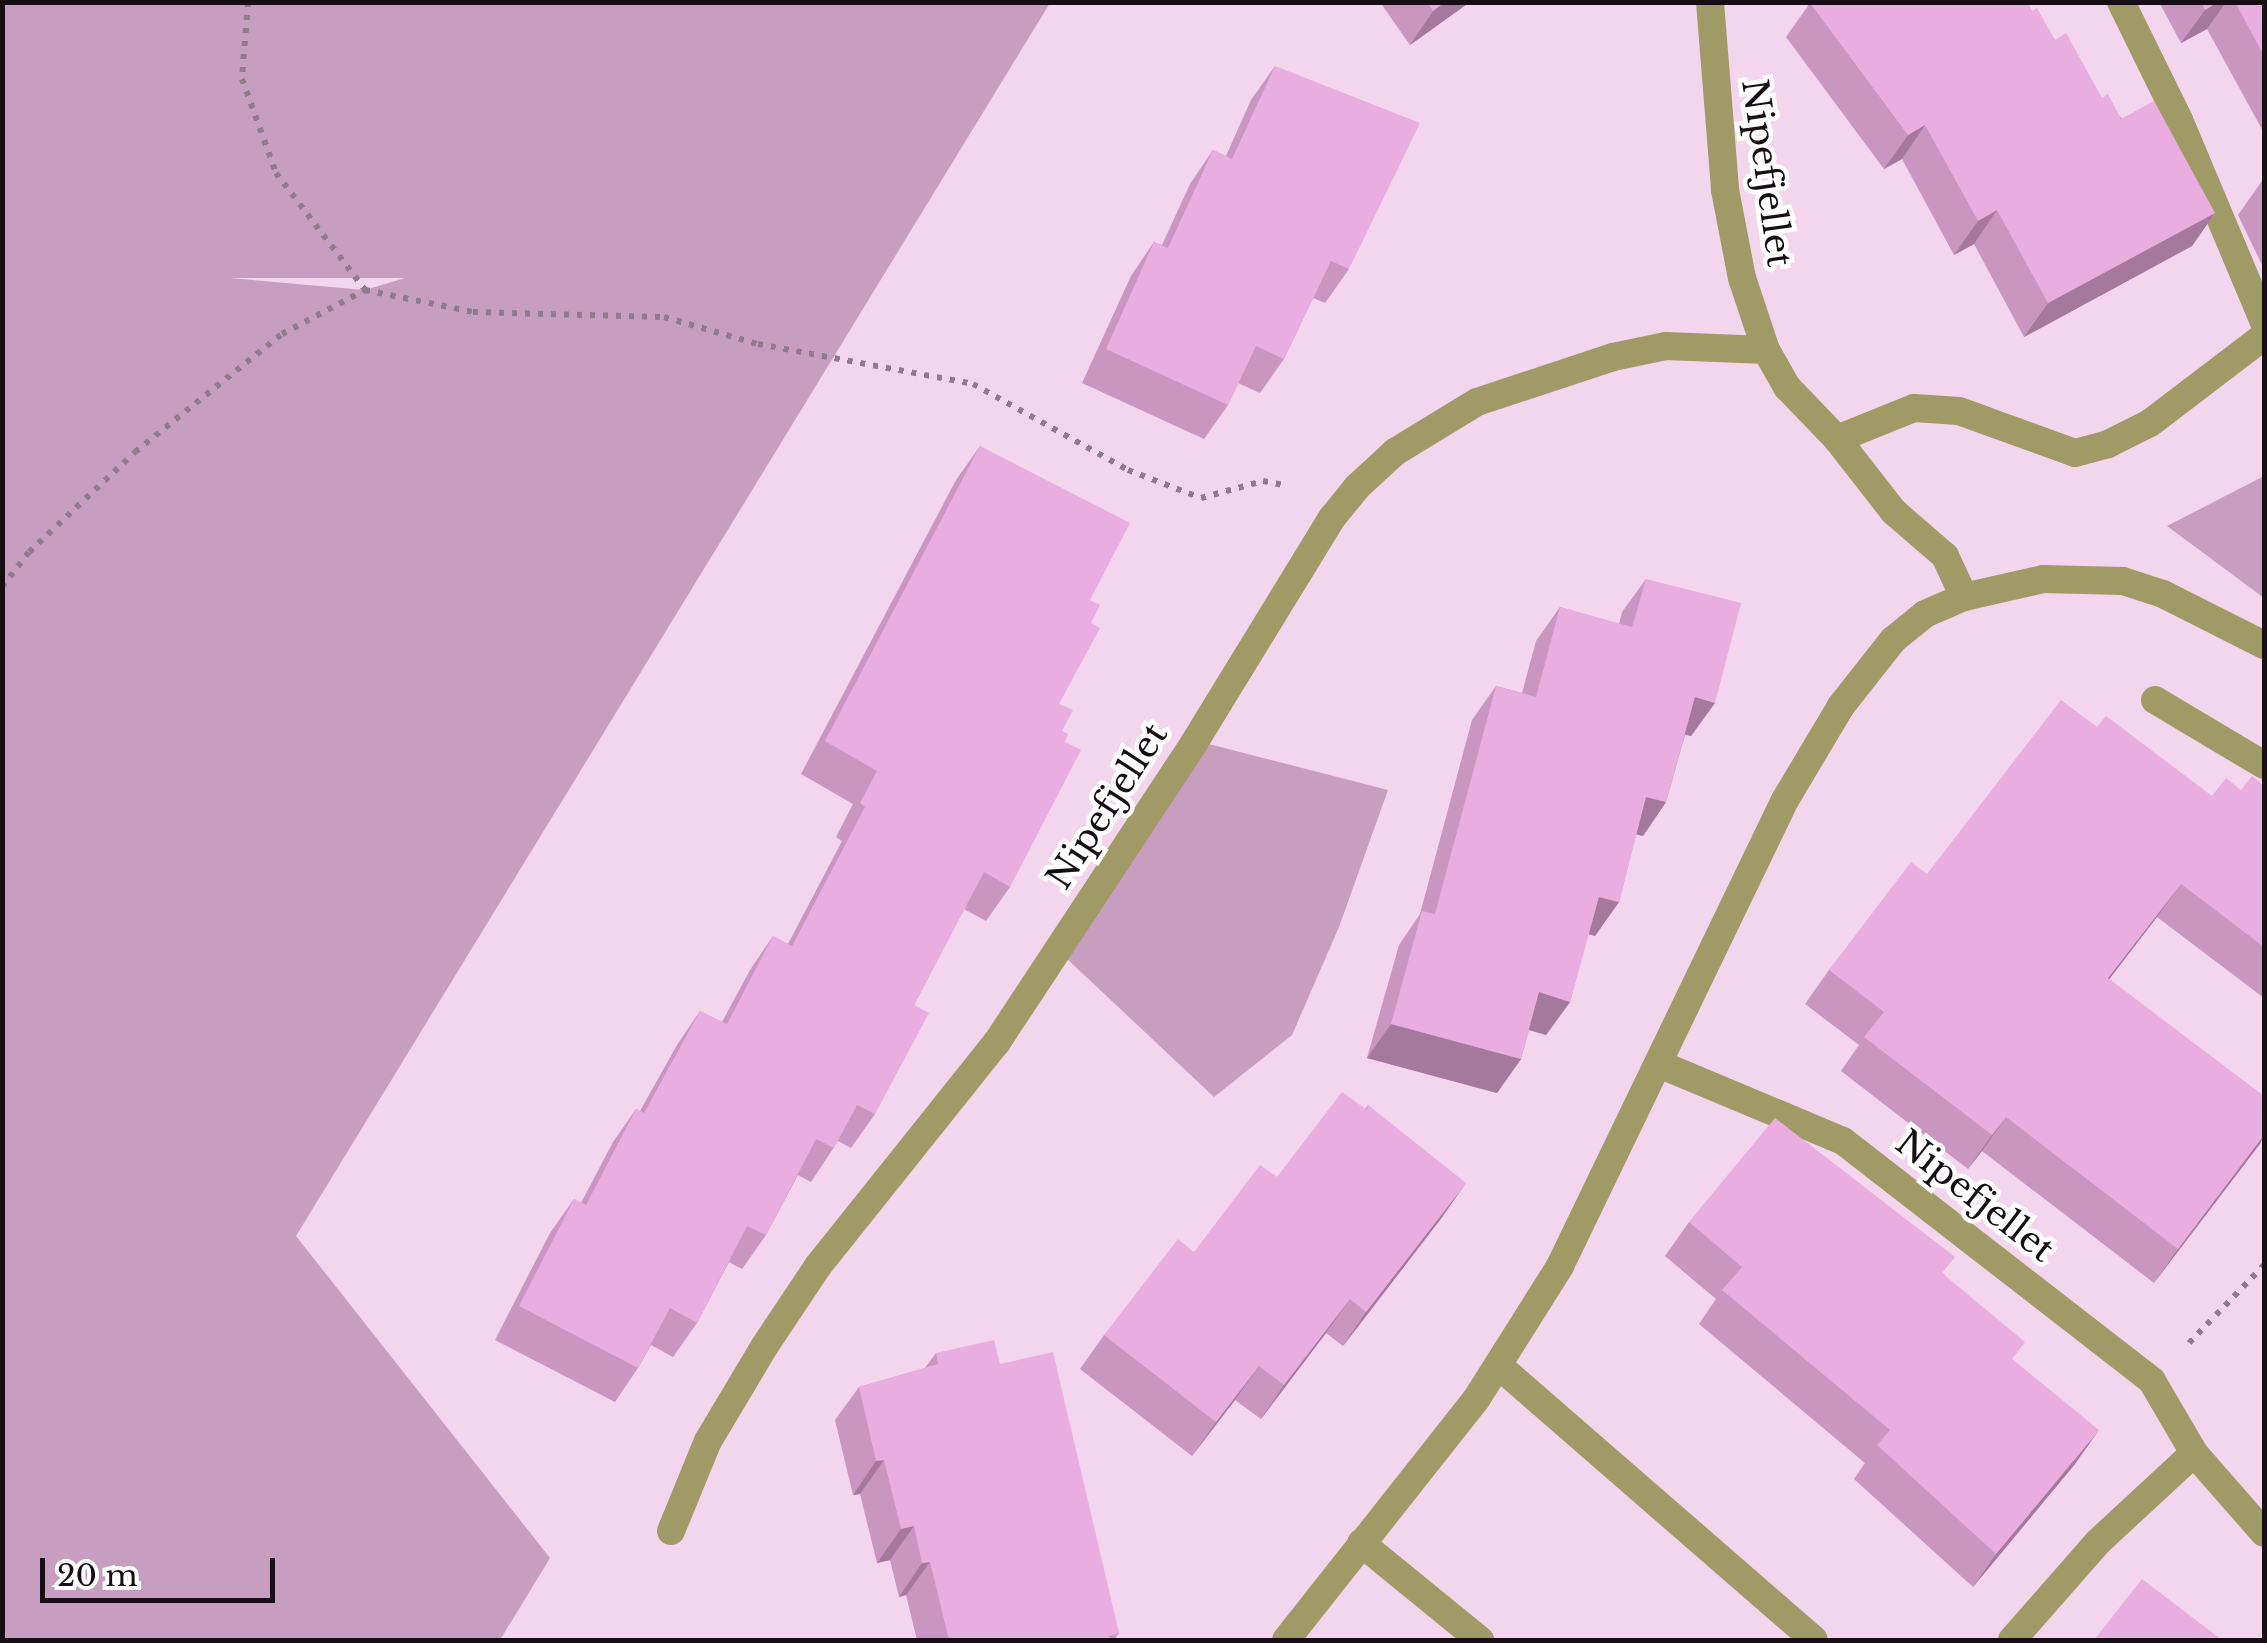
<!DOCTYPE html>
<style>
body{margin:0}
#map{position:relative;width:2267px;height:1643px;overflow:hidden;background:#f3d5ed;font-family:"Libre Baskerville",serif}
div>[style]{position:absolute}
.green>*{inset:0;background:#c79ec0}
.path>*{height:6px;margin-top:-3px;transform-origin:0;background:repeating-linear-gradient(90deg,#907b8c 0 5px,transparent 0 13px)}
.service>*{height:28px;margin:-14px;padding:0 14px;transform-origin:14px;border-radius:14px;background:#9f9a66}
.minor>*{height:28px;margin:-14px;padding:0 14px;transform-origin:14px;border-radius:14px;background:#9f9a66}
.wall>*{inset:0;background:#c995c1}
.shaded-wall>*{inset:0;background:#a4799d}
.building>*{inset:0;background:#eaade0}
span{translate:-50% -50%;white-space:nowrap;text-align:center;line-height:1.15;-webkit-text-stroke:9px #fff;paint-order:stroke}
.street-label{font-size:35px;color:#160d15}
.frame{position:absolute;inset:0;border:5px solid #160d15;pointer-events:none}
.scale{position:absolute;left:40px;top:1558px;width:235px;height:45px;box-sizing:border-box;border:5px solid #160d15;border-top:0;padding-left:12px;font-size:30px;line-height:35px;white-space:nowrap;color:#160d15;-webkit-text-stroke:8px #fff;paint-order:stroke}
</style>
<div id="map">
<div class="green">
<div style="clip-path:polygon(evenodd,3px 2px,1050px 3px,296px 1236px,550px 1558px,500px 1640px,3px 1640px,3px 2px,230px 278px,405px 278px,365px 290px,230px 278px)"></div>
<div style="clip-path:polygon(2264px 476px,2264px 598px,2167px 526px)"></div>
<div style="clip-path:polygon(1201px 742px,1388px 790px,1339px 927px,1292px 1035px,1214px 1097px,1064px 956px)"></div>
</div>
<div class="path">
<div style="left:248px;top:2px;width:77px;rotate:94.5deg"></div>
<div style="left:242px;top:79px;width:100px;rotate:70.1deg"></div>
<div style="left:276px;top:173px;width:147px;rotate:52.7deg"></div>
<div style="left:365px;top:290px;width:110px;rotate:11.5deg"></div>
<div style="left:473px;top:312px;width:191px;rotate:1.5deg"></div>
<div style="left:664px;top:317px;width:98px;rotate:16deg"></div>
<div style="left:758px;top:344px;width:219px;rotate:10.5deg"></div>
<div style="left:973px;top:384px;width:177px;rotate:29deg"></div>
<div style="left:1128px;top:470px;width:78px;rotate:21deg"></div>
<div style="left:1201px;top:498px;width:64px;rotate:-15.3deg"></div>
<div style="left:1263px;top:481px;width:25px;rotate:11deg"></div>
<div style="left:2px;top:587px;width:44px;rotate:-52.4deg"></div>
<div style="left:29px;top:552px;width:146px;rotate:-43.3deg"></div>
<div style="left:135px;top:452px;width:189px;rotate:-38.8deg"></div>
<div style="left:282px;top:334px;width:94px;rotate:-27.9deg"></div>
<div style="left:2189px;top:1343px;width:108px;rotate:-46.1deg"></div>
</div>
<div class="service">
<div style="left:1710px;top:2px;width:189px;rotate:85.4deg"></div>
<div style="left:1725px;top:190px;width:90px;rotate:79.1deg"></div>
<div style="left:1742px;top:278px;width:76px;rotate:71.6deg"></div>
<div style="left:2121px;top:2px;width:131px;rotate:63.8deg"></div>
<div style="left:2179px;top:120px;width:219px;rotate:67.2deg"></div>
<div style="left:2155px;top:700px;width:127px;rotate:30.8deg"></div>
<div style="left:1659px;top:1064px;width:199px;rotate:22.7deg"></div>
<div style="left:1843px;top:1141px;width:391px;rotate:37.8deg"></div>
<div style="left:2152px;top:1381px;width:83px;rotate:59.7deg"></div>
<div style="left:2194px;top:1453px;width:106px;rotate:48.8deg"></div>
<div style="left:1499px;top:1366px;width:417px;rotate:41deg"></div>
<div style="left:671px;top:1531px;width:97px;rotate:-67.7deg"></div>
<div style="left:708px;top:1441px;width:109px;rotate:-59.2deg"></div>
<div style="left:764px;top:1347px;width:97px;rotate:-56.3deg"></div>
<div style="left:818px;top:1266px;width:287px;rotate:-51.4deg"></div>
<div style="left:997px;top:1042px;width:358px;rotate:-56.6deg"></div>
<div style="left:1194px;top:743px;width:264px;rotate:-58.5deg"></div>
<div style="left:1332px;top:518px;width:40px;rotate:-51deg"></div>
<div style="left:1357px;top:487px;width:52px;rotate:-42.6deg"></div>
<div style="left:1395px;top:452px;width:96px;rotate:-31.4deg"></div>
<div style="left:1477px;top:402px;width:143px;rotate:-18.3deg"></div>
<div style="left:1613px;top:357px;width:54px;rotate:-11.7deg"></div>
<div style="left:1666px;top:346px;width:100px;rotate:2.3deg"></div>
<div style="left:1766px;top:350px;width:43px;rotate:60.4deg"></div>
<div style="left:1787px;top:387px;width:72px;rotate:46.1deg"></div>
<div style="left:1361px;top:1543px;width:154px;rotate:39.2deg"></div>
<div style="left:1286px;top:1640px;width:308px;rotate:-51.7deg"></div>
<div style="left:1477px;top:1398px;width:156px;rotate:-57.8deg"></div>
<div style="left:1560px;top:1266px;width:517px;rotate:-64.23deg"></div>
<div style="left:1785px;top:800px;width:109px;rotate:-59.2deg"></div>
<div style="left:1841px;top:706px;width:84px;rotate:-51.8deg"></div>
<div style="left:1893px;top:640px;width:41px;rotate:-39.1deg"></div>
<div style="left:1925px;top:614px;width:43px;rotate:-23.6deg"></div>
<div style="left:1964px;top:597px;width:45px;rotate:-114.9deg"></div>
<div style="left:1945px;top:556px;width:67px;rotate:-139.2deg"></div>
<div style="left:1894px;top:512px;width:93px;rotate:-128deg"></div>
<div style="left:1837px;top:439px;width:83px;rotate:-21.9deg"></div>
<div style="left:1914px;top:408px;width:45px;rotate:3.8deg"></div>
<div style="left:1959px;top:411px;width:123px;rotate:19.9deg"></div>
<div style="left:2075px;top:453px;width:34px;rotate:-15deg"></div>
<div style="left:2108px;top:444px;width:47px;rotate:-26.6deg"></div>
<div style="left:2150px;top:423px;width:143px;rotate:-37.3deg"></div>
<div style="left:2012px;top:1640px;width:130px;rotate:-48.7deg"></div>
<div style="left:2098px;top:1542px;width:131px;rotate:-42.8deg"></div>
</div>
<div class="minor">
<div style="left:1964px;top:597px;width:81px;rotate:-12.8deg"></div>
<div style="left:2043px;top:579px;width:80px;rotate:1.4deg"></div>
<div style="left:2123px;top:581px;width:42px;rotate:18deg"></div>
<div style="left:2163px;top:594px;width:113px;rotate:26.8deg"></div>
</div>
<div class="wall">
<div style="clip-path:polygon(1380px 2px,1470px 2px,1410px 45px)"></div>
<div style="clip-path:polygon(1806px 2px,2027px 2px,2032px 11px,2102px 98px,2215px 213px,2192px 246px,2024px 337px,1974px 244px,1954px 255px,1902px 159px,1884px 169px,1786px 37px,1808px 6px)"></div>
<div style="clip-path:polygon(2159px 2px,2264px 2px,2264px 133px,2207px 29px,2181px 43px)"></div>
<div style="clip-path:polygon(1275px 66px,1349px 269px,1325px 303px,1313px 298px,1284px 359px,1260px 393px,1238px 383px,1228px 405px,1204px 439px,1082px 383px,1131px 276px,1154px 242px,1162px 245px,1190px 184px,1213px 150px,1226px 156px,1251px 100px)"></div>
<div style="clip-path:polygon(2264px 179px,2264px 269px,2238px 215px,2262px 181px)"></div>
<div style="clip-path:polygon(980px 446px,1090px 600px,1091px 623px,1059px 704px,1062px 731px,1010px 887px,986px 921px,964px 909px,914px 1005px,875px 1114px,851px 1148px,838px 1141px,811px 1182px,798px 1175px,766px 1235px,742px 1269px,729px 1262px,697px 1323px,673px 1357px,651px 1345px,638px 1368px,615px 1402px,495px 1340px,550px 1233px,574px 1199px,581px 1203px,613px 1142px,636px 1109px,640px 1111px,677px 1045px,700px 1011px,722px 1022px,750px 970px,773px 936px,788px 944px,842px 841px,836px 837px,853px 804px,801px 774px,956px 480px)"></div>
<div style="clip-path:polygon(1646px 579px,1715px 703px,1691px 736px,1685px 735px,1666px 802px,1643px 836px,1636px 834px,1619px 902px,1595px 936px,1588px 934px,1570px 1002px,1546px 1035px,1529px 1030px,1521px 1059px,1497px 1093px,1367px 1058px,1399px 945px,1420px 914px,1472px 720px,1496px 686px,1522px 693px,1536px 641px,1560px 607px,1619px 624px,1622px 612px)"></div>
<div style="clip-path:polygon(2097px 727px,2212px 796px,2264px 786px,2264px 998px,2157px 917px,2109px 979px,2264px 1137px,2154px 1283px,1982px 1151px,1968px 1169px,1841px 1071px,1859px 1045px,1805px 1004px,1829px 970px,1927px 874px)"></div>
<div style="clip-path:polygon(1368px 1105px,1443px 1216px,1343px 1346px,1326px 1333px,1261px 1419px,1235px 1400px,1192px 1456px,1080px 1369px,1104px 1335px,1194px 1252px,1277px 1177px,1365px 1109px)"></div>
<div style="clip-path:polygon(1689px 1222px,1944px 1274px,2013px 1360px,2075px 1464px,1973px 1587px,1854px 1479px,1865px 1463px,1699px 1324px,1716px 1299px,1665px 1256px)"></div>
<div style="clip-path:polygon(936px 1353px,1000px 1364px,1119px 1633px,1114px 1640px,917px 1640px,906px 1595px,899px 1597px,890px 1560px,877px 1563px,860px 1494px,853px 1495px,835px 1420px,859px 1387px,925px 1368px)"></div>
</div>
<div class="shaded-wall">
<div style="clip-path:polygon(1445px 2px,1470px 2px,1410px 45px,1433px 11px)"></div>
<div style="clip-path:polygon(2218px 2px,2226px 2px,2207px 29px,2181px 43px,2205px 10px)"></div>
<div style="clip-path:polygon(1925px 125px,1902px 159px,1884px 169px,1908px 135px)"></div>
<div style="clip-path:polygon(1997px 210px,1974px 244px,1954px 255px,1978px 221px)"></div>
<div style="clip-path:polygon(2215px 213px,2192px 246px,2024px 337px,2048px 303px)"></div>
<div style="clip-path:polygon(1695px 697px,1715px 703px,1691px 736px,1671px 730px)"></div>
<div style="clip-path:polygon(1646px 797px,1666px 802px,1643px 836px,1622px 831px)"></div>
<div style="clip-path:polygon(2181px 884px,2157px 917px,2084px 1012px,2108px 978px)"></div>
<div style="clip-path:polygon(1599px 897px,1619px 902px,1595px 936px,1575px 930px)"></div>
<div style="clip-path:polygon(1539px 992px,1570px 1002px,1546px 1035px,1515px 1026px)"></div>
<div style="clip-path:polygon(1391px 1024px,1521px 1059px,1497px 1093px,1367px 1058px)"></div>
<div style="clip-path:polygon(2006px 1117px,1982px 1151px,1968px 1169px,1992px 1135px)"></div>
<div style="clip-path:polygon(2264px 1135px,2260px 1144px,2154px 1283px,2178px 1249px)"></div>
<div style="clip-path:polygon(1466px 1183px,1443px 1216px,1343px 1346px,1366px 1312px)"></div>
<div style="clip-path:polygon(1350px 1299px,1326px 1333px,1261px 1419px,1284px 1385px)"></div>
<div style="clip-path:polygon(1259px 1366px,1235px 1400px,1192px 1456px,1216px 1422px)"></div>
<div style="clip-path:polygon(2099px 1430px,2075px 1464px,1973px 1587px,1996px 1554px)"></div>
<div style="clip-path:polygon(884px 1460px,860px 1494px,853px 1495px,876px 1461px)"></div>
<div style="clip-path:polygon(914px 1526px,890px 1560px,877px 1563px,901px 1529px)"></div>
<div style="clip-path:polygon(930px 1562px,906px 1595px,899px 1597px,922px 1563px)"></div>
</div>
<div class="building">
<div style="clip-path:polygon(1427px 2px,1445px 2px,1433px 11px)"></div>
<div style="clip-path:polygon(1811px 2px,2027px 2px,2032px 11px,2037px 8px,2055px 40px,2066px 33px,2102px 98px,2108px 94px,2121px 119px,2154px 101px,2215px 213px,2048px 303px,1997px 210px,1978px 221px,1925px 125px,1908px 135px,1810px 3px)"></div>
<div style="clip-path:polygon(2201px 2px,2218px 2px,2205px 10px)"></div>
<div style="clip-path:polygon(2235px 2px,2264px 2px,2264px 56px)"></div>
<div style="clip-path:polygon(1275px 66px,1420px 123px,1349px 269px,1331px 261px,1284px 359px,1256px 346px,1228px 405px,1106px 349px,1154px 242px,1168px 248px,1213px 150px,1232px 159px)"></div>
<div style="clip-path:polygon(980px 446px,1130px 523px,1090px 600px,1100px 605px,1091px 623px,1100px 628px,1059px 704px,1073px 710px,1062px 731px,1068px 734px,1065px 742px,1081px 750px,1010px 887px,984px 872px,914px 1005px,929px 1013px,875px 1114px,857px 1105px,834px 1148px,816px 1139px,766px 1235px,747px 1226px,697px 1323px,670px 1308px,638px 1368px,519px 1306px,574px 1199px,586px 1205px,636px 1109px,644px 1113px,700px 1011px,727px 1024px,773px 936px,792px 946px,865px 807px,860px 803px,877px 771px,825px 741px)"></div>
<div style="clip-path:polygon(1646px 579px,1741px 603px,1715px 703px,1695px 697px,1666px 802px,1646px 797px,1619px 902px,1599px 897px,1570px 1002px,1539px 992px,1521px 1059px,1391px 1024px,1422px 911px,1435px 914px,1496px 686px,1536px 697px,1560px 607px,1632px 627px)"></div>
<div style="clip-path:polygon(2061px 700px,2097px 727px,2106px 716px,2212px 796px,2226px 778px,2241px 790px,2252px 776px,2264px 786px,2264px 947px,2181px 884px,2108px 978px,2264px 1096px,2264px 1135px,2178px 1249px,2006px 1117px,1992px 1135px,1864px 1037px,1884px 1012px,1829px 970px,1911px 862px,1927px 874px)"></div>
<div style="clip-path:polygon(1342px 1092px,1367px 1110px,1368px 1105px,1466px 1183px,1366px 1312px,1350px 1299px,1284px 1385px,1259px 1366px,1216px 1422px,1104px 1335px,1178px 1239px,1194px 1252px,1260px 1165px,1277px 1177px)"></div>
<div style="clip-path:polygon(1775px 1118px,1955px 1257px,1942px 1273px,2025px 1342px,2012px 1359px,2099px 1430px,1996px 1554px,1877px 1445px,1890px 1430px,1722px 1290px,1742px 1267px,1689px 1222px)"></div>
<div style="clip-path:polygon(994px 1340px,1000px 1364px,1053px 1352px,1119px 1633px,1109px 1636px,1110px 1640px,949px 1640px,930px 1562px,922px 1563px,914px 1526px,901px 1529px,884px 1460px,876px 1461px,859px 1387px,938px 1364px,936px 1353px)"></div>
<div style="clip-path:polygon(2142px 1579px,2222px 1640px,2094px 1640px)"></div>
</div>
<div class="street-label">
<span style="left:1767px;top:173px;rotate:82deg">Nipefjellet</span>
<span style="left:1107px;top:806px;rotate:-57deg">Nipefjellet</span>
<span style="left:1975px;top:1196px;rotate:38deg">Nipefjellet</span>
</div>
<div class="frame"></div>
<div class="scale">20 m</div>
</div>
